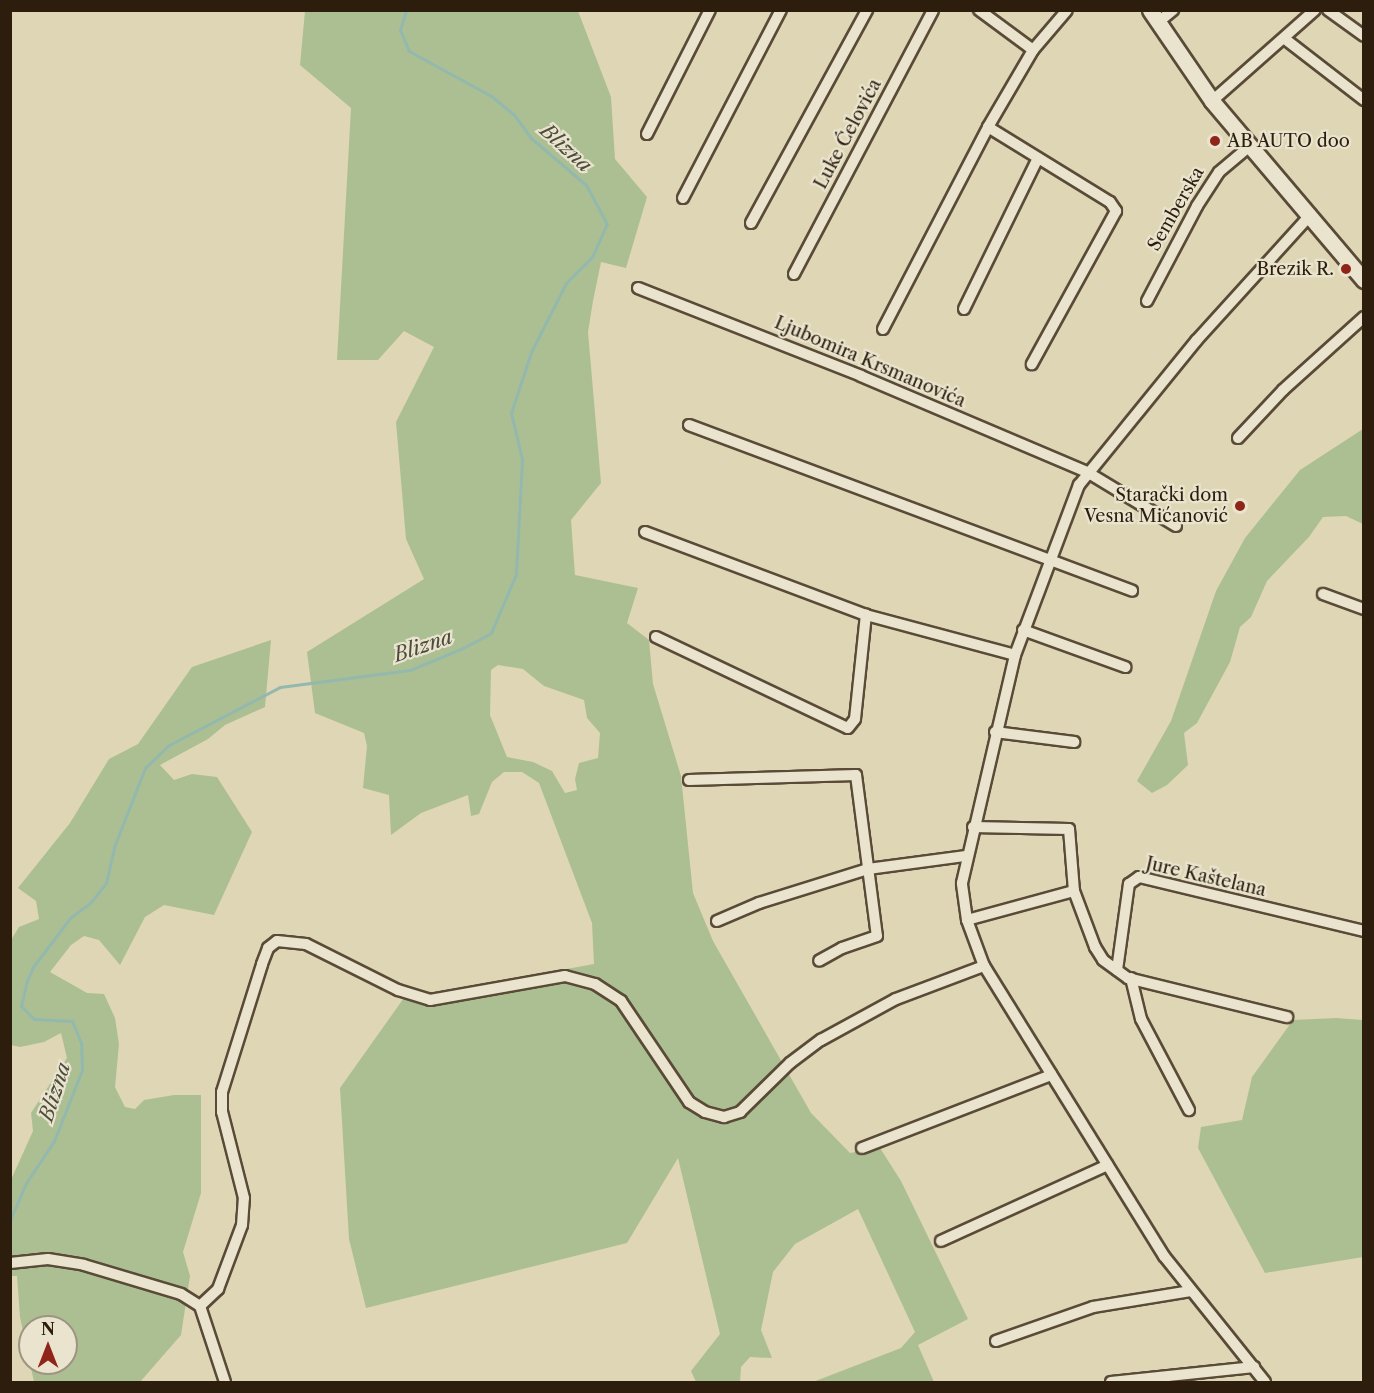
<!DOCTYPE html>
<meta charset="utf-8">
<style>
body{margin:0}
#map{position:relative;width:1374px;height:1393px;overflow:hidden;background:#dfd6b5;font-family:"Libre Caslon Text",serif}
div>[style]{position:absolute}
.green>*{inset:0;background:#acbf92}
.stream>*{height:3px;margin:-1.5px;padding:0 1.5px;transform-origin:1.5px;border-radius:1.5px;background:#93b9ae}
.roads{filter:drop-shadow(2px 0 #594b37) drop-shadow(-2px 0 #594b37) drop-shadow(0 2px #594b37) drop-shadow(0 -2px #594b37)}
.street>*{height:10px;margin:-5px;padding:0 5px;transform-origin:5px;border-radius:5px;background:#eae4cf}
.secondary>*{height:15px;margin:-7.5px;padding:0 7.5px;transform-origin:7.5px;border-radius:7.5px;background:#eae4cf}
.dots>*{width:16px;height:16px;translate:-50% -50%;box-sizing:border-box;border:3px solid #eae4cf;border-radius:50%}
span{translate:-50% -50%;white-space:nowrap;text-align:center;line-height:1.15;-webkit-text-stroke:4.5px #eae4cf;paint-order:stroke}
.street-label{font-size:18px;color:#2c1d0d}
.poi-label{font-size:18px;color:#2c1d0d}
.left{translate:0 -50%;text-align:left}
.right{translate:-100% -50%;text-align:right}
.water-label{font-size:20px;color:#4b4c3d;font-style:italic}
.frame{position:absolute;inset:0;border:12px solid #2c1d0d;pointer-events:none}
.north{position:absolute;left:18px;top:1315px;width:60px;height:60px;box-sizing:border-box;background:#eae4cf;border:2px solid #9e9481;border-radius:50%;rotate:0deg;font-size:16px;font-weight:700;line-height:24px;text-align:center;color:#2c1d0d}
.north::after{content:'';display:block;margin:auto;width:21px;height:27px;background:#8f2418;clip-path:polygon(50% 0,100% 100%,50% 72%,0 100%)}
</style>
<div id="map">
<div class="green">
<div style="clip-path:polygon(evenodd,305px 11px,578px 11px,611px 97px,615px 159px,647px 197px,626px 268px,601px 262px,593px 301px,588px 332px,601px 483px,571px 520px,575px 575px,638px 588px,627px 623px,649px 640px,653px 684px,681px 776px,693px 893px,713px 941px,811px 1113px,850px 1153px,880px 1148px,901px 1181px,968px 1319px,918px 1345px,934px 1382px,813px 1382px,901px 1348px,915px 1332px,858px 1209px,795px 1244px,773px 1272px,761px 1330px,772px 1358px,750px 1357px,741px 1367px,740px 1382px,696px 1382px,691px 1371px,720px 1334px,678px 1158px,627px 1243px,366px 1308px,349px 1239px,340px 1088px,411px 988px,436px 993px,594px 964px,592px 923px,539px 783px,522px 772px,504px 772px,492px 782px,479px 814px,471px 816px,468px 795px,421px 813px,391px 835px,389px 795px,363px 788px,367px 746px,364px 733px,315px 713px,307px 652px,424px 579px,406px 539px,396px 422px,434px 347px,404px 331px,378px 360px,337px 360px,351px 108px,300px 65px,305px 11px,498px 665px,523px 669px,544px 686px,584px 700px,587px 718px,600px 733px,598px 758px,579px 763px,575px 779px,577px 790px,565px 793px,552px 771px,533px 762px,507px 757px,490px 715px,491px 670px,498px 665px)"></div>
<div style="clip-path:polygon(1363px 429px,1363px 524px,1346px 516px,1323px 517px,1309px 537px,1267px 581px,1251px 617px,1240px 627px,1230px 662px,1197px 723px,1184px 733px,1188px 765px,1167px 785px,1152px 793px,1137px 781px,1171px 721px,1216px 591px,1245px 538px,1300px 470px)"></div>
<div style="clip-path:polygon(evenodd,271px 640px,265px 707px,225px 725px,208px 739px,160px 765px,174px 780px,192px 774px,217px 777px,252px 832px,214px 915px,164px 905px,145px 917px,120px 965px,99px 940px,84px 936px,71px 945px,50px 972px,87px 993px,104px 994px,115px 1018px,119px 1044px,115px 1087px,125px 1107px,135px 1109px,144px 1100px,174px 1095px,201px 1095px,201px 1193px,183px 1252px,190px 1276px,181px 1335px,140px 1382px,34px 1382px,20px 1317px,17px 1276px,11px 1276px,10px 1182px,33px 1131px,31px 1113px,67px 1058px,61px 1033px,44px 1042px,20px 1047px,11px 1045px,11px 940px,19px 927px,39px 919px,36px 901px,18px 888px,70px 823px,109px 759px,138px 744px,192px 667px,271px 640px,30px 1327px,66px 1327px,66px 1363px,30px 1363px,30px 1327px)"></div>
<div style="clip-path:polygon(1336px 1018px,1363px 1020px,1363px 1257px,1265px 1273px,1198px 1148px,1201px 1127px,1242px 1120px,1252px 1077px,1293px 1020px)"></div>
</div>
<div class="stream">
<div style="left:10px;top:1220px;width:40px;rotate:-66.6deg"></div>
<div style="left:26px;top:1183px;width:50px;rotate:-56.3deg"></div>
<div style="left:54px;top:1141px;width:76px;rotate:-68.5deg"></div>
<div style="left:82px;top:1070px;width:27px;rotate:-92deg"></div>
<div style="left:81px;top:1043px;width:24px;rotate:-112deg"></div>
<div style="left:72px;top:1021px;width:38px;rotate:-177deg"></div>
<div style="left:34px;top:1019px;width:18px;rotate:-135deg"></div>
<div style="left:21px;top:1006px;width:26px;rotate:-77deg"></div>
<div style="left:27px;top:981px;width:15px;rotate:-67deg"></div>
<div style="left:33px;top:967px;width:61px;rotate:-52.9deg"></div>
<div style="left:70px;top:918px;width:26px;rotate:-37deg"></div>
<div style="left:91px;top:902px;width:24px;rotate:-52deg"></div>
<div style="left:106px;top:883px;width:37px;rotate:-77deg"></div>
<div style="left:114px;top:847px;width:85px;rotate:-68.6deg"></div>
<div style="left:145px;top:768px;width:33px;rotate:-44deg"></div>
<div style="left:169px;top:745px;width:125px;rotate:-27.6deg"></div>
<div style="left:280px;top:687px;width:131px;rotate:-7.5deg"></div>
<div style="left:410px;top:670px;width:57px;rotate:-22.5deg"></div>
<div style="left:463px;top:648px;width:32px;rotate:-28deg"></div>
<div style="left:491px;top:633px;width:64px;rotate:-67deg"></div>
<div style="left:516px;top:574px;width:115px;rotate:-87deg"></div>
<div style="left:522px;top:459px;width:47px;rotate:-103.4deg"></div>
<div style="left:511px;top:413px;width:64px;rotate:-71.8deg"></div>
<div style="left:531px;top:352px;width:77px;rotate:-63.1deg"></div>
<div style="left:566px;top:283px;width:37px;rotate:-45deg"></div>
<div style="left:592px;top:257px;width:36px;rotate:-66deg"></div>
<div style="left:607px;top:224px;width:44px;rotate:-118.3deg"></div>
<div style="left:586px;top:185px;width:72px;rotate:-139.5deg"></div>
<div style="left:531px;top:138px;width:29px;rotate:-126deg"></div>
<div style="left:514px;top:115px;width:30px;rotate:-140deg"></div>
<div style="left:491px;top:96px;width:94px;rotate:-151.2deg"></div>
<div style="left:409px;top:51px;width:23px;rotate:-113deg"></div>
<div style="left:400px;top:30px;width:21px;rotate:-73deg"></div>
</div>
<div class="roads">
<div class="street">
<div style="left:979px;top:10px;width:67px;rotate:36.5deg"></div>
<div style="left:1328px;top:10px;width:44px;rotate:35.8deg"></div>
<div style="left:1157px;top:23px;width:21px;rotate:-39deg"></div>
<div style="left:1285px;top:39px;width:100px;rotate:37.7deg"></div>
<div style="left:1212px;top:101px;width:137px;rotate:-41.5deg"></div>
<div style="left:988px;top:127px;width:143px;rotate:31.6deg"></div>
<div style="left:1110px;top:202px;width:11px;rotate:56deg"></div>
<div style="left:1116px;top:211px;width:175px;rotate:118.8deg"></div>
<div style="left:647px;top:134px;width:139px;rotate:-63.1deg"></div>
<div style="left:683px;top:198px;width:212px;rotate:-62.5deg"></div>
<div style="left:751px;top:223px;width:243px;rotate:-61.4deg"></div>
<div style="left:794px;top:274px;width:298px;rotate:-62.2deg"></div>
<div style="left:638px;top:288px;width:240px;rotate:21.5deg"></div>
<div style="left:861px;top:376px;width:246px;rotate:23deg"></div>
<div style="left:1087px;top:472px;width:104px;rotate:31.2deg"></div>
<div style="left:1147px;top:301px;width:107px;rotate:-62.2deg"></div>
<div style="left:1197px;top:206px;width:40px;rotate:-57.1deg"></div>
<div style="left:1219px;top:172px;width:40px;rotate:-40deg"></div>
<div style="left:964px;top:309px;width:168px;rotate:-63.9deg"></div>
<div style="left:883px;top:329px;width:228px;rotate:-62.5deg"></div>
<div style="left:988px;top:127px;width:89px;rotate:-59.7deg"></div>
<div style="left:1033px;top:50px;width:52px;rotate:-49.6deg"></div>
<div style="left:689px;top:425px;width:473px;rotate:20.5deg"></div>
<div style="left:1238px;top:438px;width:66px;rotate:-46.8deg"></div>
<div style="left:1283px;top:390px;width:109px;rotate:-42deg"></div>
<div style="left:645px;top:532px;width:236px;rotate:20.6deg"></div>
<div style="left:866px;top:615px;width:154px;rotate:15deg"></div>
<div style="left:1323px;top:594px;width:44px;rotate:20.1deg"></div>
<div style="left:1023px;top:630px;width:109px;rotate:19.9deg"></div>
<div style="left:656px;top:637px;width:212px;rotate:25.4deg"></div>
<div style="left:848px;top:728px;width:11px;rotate:-52deg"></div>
<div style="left:855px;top:719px;width:105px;rotate:-84deg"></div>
<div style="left:995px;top:732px;width:80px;rotate:7.2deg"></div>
<div style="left:689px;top:780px;width:167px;rotate:-1.7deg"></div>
<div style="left:856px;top:775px;width:162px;rotate:82.6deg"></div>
<div style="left:877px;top:936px;width:37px;rotate:161deg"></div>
<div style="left:842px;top:948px;width:26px;rotate:151deg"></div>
<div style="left:973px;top:827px;width:96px;rotate:1.2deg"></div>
<div style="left:1069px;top:829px;width:62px;rotate:85.4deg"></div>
<div style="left:967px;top:920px;width:111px;rotate:-15.2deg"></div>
<div style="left:1074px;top:891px;width:60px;rotate:69.4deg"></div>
<div style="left:1095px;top:947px;width:15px;rotate:58deg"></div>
<div style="left:1103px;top:960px;width:31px;rotate:36deg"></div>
<div style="left:1128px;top:978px;width:164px;rotate:13.8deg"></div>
<div style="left:717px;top:921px;width:46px;rotate:-23.2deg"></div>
<div style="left:759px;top:903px;width:114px;rotate:-17.3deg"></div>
<div style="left:868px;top:869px;width:99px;rotate:-7.6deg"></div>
<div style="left:1117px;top:970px;width:87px;rotate:-82.1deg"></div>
<div style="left:1129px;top:884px;width:12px;rotate:-35deg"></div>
<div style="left:1139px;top:877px;width:231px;rotate:13.5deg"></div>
<div style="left:1131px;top:978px;width:42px;rotate:76.3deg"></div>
<div style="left:1141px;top:1019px;width:103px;rotate:62.2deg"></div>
<div style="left:862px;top:1148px;width:203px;rotate:-21.1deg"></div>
<div style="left:941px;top:1241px;width:183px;rotate:-24.5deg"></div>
<div style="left:10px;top:1263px;width:38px;rotate:-6deg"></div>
<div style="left:48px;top:1259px;width:36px;rotate:9deg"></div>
<div style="left:84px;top:1265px;width:101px;rotate:16.6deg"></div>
<div style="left:181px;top:1294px;width:22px;rotate:32deg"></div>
<div style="left:200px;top:1306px;width:80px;rotate:71.8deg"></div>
<div style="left:200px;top:1306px;width:25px;rotate:-43deg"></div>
<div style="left:218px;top:1289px;width:68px;rotate:-69.4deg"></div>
<div style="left:242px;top:1225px;width:27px;rotate:-86deg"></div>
<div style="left:244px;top:1198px;width:89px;rotate:-104.3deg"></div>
<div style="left:222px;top:1112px;width:20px;rotate:-90deg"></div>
<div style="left:222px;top:1092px;width:134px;rotate:-72.6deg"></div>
<div style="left:262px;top:964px;width:17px;rotate:-69deg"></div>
<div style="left:268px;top:948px;width:11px;rotate:-38deg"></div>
<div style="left:277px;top:941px;width:29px;rotate:6deg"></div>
<div style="left:306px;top:944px;width:103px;rotate:26.6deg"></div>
<div style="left:398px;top:990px;width:34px;rotate:17deg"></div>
<div style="left:430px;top:1000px;width:137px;rotate:-10.1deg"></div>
<div style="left:565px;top:976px;width:31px;rotate:15deg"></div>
<div style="left:595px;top:984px;width:31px;rotate:33deg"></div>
<div style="left:621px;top:1001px;width:122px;rotate:56deg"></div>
<div style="left:689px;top:1102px;width:19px;rotate:32deg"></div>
<div style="left:705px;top:1112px;width:20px;rotate:15deg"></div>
<div style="left:724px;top:1117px;width:17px;rotate:-17deg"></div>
<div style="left:740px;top:1112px;width:70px;rotate:-44.4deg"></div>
<div style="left:790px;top:1063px;width:39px;rotate:-37deg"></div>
<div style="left:821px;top:1040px;width:85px;rotate:-28.7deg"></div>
<div style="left:896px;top:999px;width:94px;rotate:-20.6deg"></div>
<div style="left:996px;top:1341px;width:103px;rotate:-19.3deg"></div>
<div style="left:1093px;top:1307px;width:99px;rotate:-9.3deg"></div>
<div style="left:1111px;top:1382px;width:144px;rotate:-6deg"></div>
<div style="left:1265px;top:1382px;width:161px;rotate:-128.7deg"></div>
<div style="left:1164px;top:1256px;width:341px;rotate:-121.8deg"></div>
<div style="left:984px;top:966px;width:49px;rotate:-110.3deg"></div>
<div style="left:967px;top:920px;width:37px;rotate:-98deg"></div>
<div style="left:962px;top:883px;width:234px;rotate:-76.9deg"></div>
<div style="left:1015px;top:655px;width:182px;rotate:-69.4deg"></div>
<div style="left:1079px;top:485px;width:186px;rotate:-50.9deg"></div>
<div style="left:1196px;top:341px;width:171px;rotate:-47.8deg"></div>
</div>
<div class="secondary">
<div style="left:1150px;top:10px;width:110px;rotate:55.7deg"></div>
<div style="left:1212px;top:101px;width:235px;rotate:49.7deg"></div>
</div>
</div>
<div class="dots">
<div style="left:1215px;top:141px;background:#8f2418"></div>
<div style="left:1346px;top:269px;background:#8f2418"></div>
<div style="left:1240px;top:506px;background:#8f2418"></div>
</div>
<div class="street-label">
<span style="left:848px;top:134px;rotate:-62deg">Luke Ćelovića</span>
<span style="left:1176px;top:209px;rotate:-60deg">Semberska</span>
<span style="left:870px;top:362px;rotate:23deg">Ljubomira Krsmanovića</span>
<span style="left:1206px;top:877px;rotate:13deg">Jure Kaštelana</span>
</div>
<div class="poi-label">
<span class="left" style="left:1227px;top:141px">AB AUTO doo</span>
<span class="right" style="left:1334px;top:269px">Brezik R.</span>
<span class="right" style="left:1228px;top:506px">Starački dom<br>Vesna Mićanović</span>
</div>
<div class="water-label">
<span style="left:566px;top:148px;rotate:42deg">Blizna</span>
<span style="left:423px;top:646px;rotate:-19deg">Blizna</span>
<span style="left:55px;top:1092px;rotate:-72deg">Blizna</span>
</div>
<div class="frame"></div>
<div class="north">N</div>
</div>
